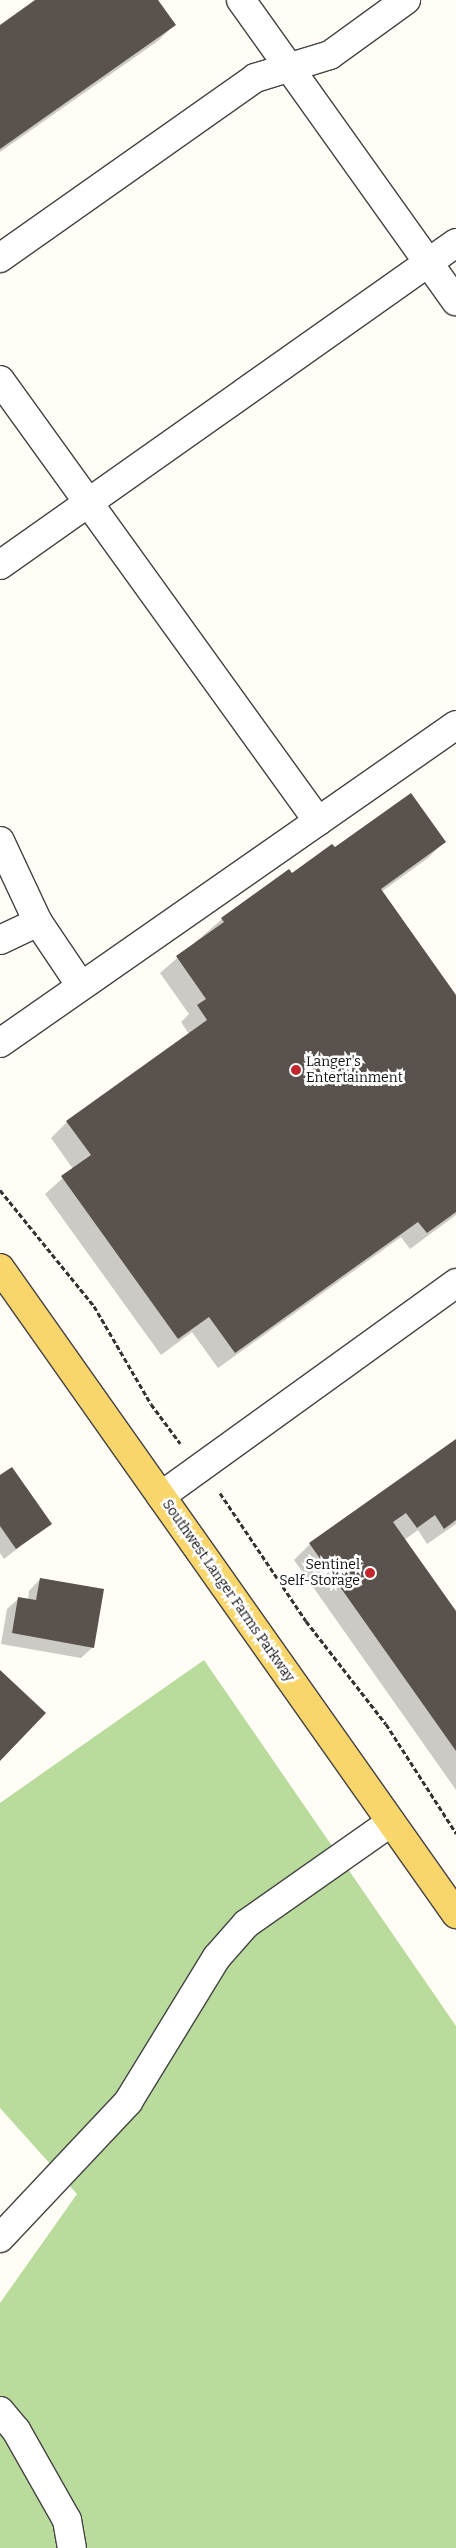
<!DOCTYPE html>
<style>
body{margin:0}
#map{position:relative;width:456px;height:2548px;overflow:hidden;background:#fffdf5;font-family:Bitter,serif}
div>[style]{position:absolute}
.forest>*{inset:0;background:#b9dc9c}
.shadow>*{inset:0;background:#0003}
.building>*{inset:0;background:#5a524d}
.path>*{height:3px;margin-top:-1.5px;transform-origin:0;background:repeating-linear-gradient(90deg,#333 0 5px,transparent 0 7.5px)}
.roads{filter:drop-shadow(1px 0 #444) drop-shadow(-1px 0 #444) drop-shadow(0 1px #444) drop-shadow(0 -1px #444)}
.minor>*{height:28px;margin:-14px;padding:0 14px;transform-origin:14px;border-radius:14px;background:#fff}
.major>*{height:28px;margin:-14px;padding:0 14px;transform-origin:14px;border-radius:14px;background:#f9d66b}
.dots>*{width:14px;height:14px;translate:-50% -50%;box-sizing:border-box;border:2px solid #fff;border-radius:50%}
span{translate:-50% -50%;white-space:nowrap;text-align:center;line-height:1.15;-webkit-text-stroke:5px #fff;paint-order:stroke}
.poi-label{font-size:14px;color:#111}
.left{translate:0 -50%;text-align:left}
.right{translate:-100% -50%;text-align:right}
.street-label{font-size:14px;color:#111}
</style>
<div id="map">
<div class="forest">
<div style="clip-path:polygon(204px 1660px,456px 2026px,456px 2548px,0 2548px,0 2303px,77px 2194px,0 2108px,0 1803px)"></div>
</div>
<div class="shadow">
<div style="clip-path:polygon(37px 0,157px 0,174px 25px,158px 41px,0 152px,0 26px)"></div>
<div style="clip-path:polygon(444px 842px,428px 858px,381px 892px,456px 997px,456px 1215px,410px 1249px,401px 1237px,218px 1368px,192px 1332px,161px 1355px,45px 1194px,73px 1169px,51px 1138px,67px 1122px,189px 1034px,181px 1022px,189px 1014px,160px 973px,222px 919px,289px 870px,292px 874px,335px 848px)"></div>
<div style="clip-path:polygon(456px 1441px,456px 1524px,427px 1544px,418px 1530px,404px 1540px,456px 1613px,456px 1790px,294px 1560px,310px 1544px)"></div>
<div style="clip-path:polygon(0 1477px,50px 1524px,4px 1559px,0 1553px)"></div>
<div style="clip-path:polygon(40px 1579px,93px 1647px,81px 1658px,1px 1644px,7px 1609px,19px 1598px,28px 1600px,29px 1591px)"></div>
</div>
<div class="building">
<div style="clip-path:polygon(35px 0,158px 0,176px 25px,0 149px,0 25px)"></div>
<div style="clip-path:polygon(411px 793px,446px 842px,381px 889px,456px 995px,456px 1212px,427px 1233px,418px 1222px,235px 1353px,209px 1317px,178px 1339px,61px 1176px,91px 1155px,66px 1121px,207px 1020px,197px 1005px,206px 999px,176px 956px,224px 922px,221px 918px,289px 869px,292px 873px,332px 844px,335px 847px)"></div>
<div style="clip-path:polygon(456px 1439px,456px 1520px,444px 1529px,435px 1515px,417px 1528px,406px 1513px,393px 1522px,456px 1611px,456px 1751px,309px 1543px)"></div>
<div style="clip-path:polygon(12px 1467px,52px 1524px,16px 1549px,0 1526px,0 1475px)"></div>
<div style="clip-path:polygon(40px 1578px,104px 1589px,94px 1648px,12px 1633px,18px 1597px,36px 1600px)"></div>
<div style="clip-path:polygon(0 1670px,46px 1713px,0 1761px)"></div>
</div>
<div class="path">
<div style="left:0;top:1190px;width:149px;rotate:51deg"></div>
<div style="left:94px;top:1306px;width:113px;rotate:59.8deg"></div>
<div style="left:151px;top:1404px;width:49px;rotate:53.4deg"></div>
<div style="left:220px;top:1493px;width:154px;rotate:56.1deg"></div>
<div style="left:306px;top:1621px;width:130px;rotate:52.2deg"></div>
<div style="left:386px;top:1724px;width:130px;rotate:57.3deg"></div>
</div>
<div class="roads">
<div class="minor">
<div style="left:241px;top:0;width:370px;rotate:54.5deg"></div>
<div style="left:0;top:258px;width:312px;rotate:-35.2deg"></div>
<div style="left:255px;top:78px;width:78px;rotate:-17deg"></div>
<div style="left:330px;top:55px;width:94px;rotate:-35.9deg"></div>
<div style="left:0;top:380px;width:544px;rotate:54.21deg"></div>
<div style="left:0;top:565px;width:558px;rotate:-35.23deg"></div>
<div style="left:0;top:841px;width:89px;rotate:64.9deg"></div>
<div style="left:38px;top:922px;width:77px;rotate:56.1deg"></div>
<div style="left:0;top:940px;width:42px;rotate:-25.3deg"></div>
<div style="left:0;top:1043px;width:556px;rotate:-34.89deg"></div>
<div style="left:161px;top:1496px;width:364px;rotate:-35.8deg"></div>
<div style="left:0;top:2238px;width:187px;rotate:-46.7deg"></div>
<div style="left:128px;top:2102px;width:170px;rotate:-58.5deg"></div>
<div style="left:217px;top:1957px;width:44px;rotate:-48.7deg"></div>
<div style="left:246px;top:1924px;width:177px;rotate:-35.1deg"></div>
<div style="left:0;top:2411px;width:25px;rotate:50deg"></div>
<div style="left:16px;top:2430px;width:103px;rotate:60.5deg"></div>
<div style="left:67px;top:2520px;width:28px;rotate:80deg"></div>
</div>
<div class="major">
<div style="left:0;top:1268px;width:791px;rotate:54.78deg"></div>
</div>
</div>
<div class="dots">
<div style="left:296px;top:1070px;background:#c4262e"></div>
<div style="left:370px;top:1573px;background:#c4262e"></div>
</div>
<div class="poi-label">
<span class="left" style="left:306px;top:1070px">Langer's<br>Entertainment</span>
<span class="right" style="left:360px;top:1573px">Sentinel<br>Self-Storage</span>
</div>
<div class="street-label">
<span style="left:228px;top:1591px;rotate:55deg">Southwest Langer Farms Parkway</span>
</div>
</div>
